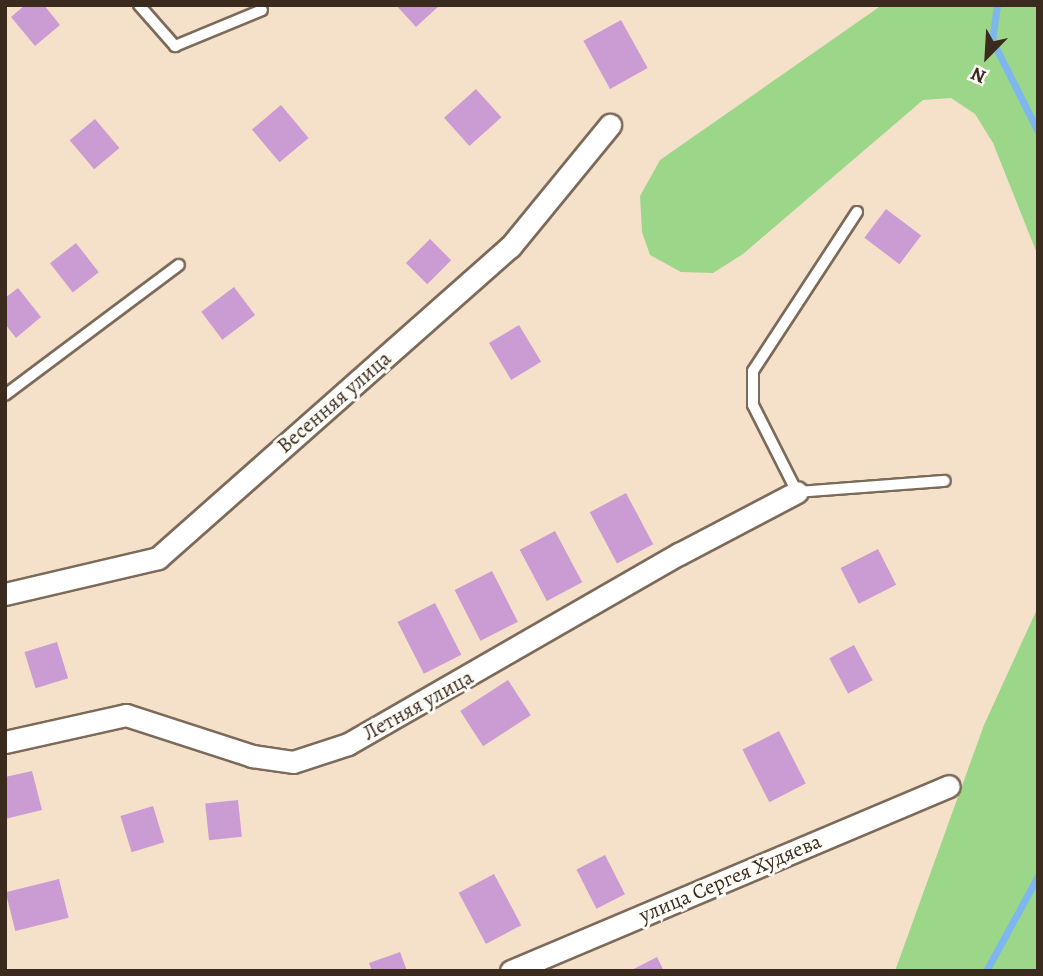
<!DOCTYPE html>
<meta charset="utf-8">
<style>
body{margin:0}
#map{position:relative;width:1043px;height:976px;overflow:hidden;background:#f5e1c9;font-family:Alegreya,serif}
div>[style]{position:absolute}
.green>*{inset:0;background:#9cd689}
.stream>*{height:7px;margin:-3.5px;padding:0 3.5px;transform-origin:3.5px;border-radius:3.5px;background:#7eb7ee}
.building>*{inset:0;background:#cb9cd4;transform-origin:0 0}
.roads{filter:drop-shadow(2px 0 #7c6a5a) drop-shadow(-2px 0 #7c6a5a) drop-shadow(0 2px #7c6a5a) drop-shadow(0 -2px #7c6a5a)}
.service>*{height:10px;margin:-5px;padding:0 5px;transform-origin:5px;border-radius:5px;background:#fff}
.minor>*{height:21px;margin:-10.5px;padding:0 10.5px;transform-origin:10.5px;border-radius:10.5px;background:#fff}
span{translate:-50% -50%;white-space:nowrap;text-align:center;line-height:1.15;-webkit-text-stroke:6px #fdfcf7;paint-order:stroke}
.street-label{font-size:21px;color:#3b2a1e}
.frame{position:absolute;inset:0;border:7px solid #3b2a1e;pointer-events:none}
.north{position:absolute;left:952px;top:21px;width:70px;height:70px;-webkit-text-stroke:5px #fdfcf7;paint-order:stroke;rotate:204deg;font-size:19px;font-weight:700;line-height:28px;text-align:center;color:#3b2a1e}
.north::after{content:'';display:block;margin:auto;width:24px;height:32px;background:#3b2a1e;clip-path:polygon(50% 0,100% 100%,50% 72%,0 100%)}
</style>
<div id="map">
<div class="green">
<div style="clip-path:polygon(882px 5px,1038px 5px,1038px 256px,993px 143px,975px 114px,951px 98px,923px 100px,743px 254px,713px 273px,681px 272px,650px 255px,642px 232px,640px 196px,660px 160px)"></div>
<div style="clip-path:polygon(1038px 607px,1038px 971px,895px 971px,984px 725px)"></div>
</div>
<div class="stream">
<div style="left:997px;top:5px;width:35px;rotate:98deg"></div>
<div style="left:992px;top:40px;width:103px;rotate:63.4deg"></div>
<div style="left:986px;top:971px;width:108px;rotate:-61.3deg"></div>
</div>
<div class="building">
<div style="clip-path:polygon(25px 5px,44px 5px,60px 25px,35px 46px,11px 17px)"></div>
<div style="clip-path:polygon(396px 5px,440px 5px,416px 27px)"></div>
<div style="left:621px;top:20px;width:55px;height:43px;rotate:61deg"></div>
<div style="left:476px;top:89px;width:38px;height:43px;rotate:48deg"></div>
<div style="left:281px;top:105px;width:43px;height:38px;rotate:50deg"></div>
<div style="left:95px;top:119px;width:38px;height:33px;rotate:50deg"></div>
<div style="left:886px;top:209px;width:44px;height:36px;rotate:37deg"></div>
<div style="left:430px;top:239px;width:30px;height:34px;rotate:45deg"></div>
<div style="left:76px;top:243px;width:37px;height:33px;rotate:52deg"></div>
<div style="left:234px;top:287px;width:35px;height:41px;rotate:53deg"></div>
<div style="clip-path:polygon(18px 288px,41px 317px,16px 338px,5px 324px,5px 298px)"></div>
<div style="left:519px;top:325px;width:43px;height:35px;rotate:59deg"></div>
<div style="left:626px;top:493px;width:58px;height:41px;rotate:62deg"></div>
<div style="left:555px;top:531px;width:58px;height:40px;rotate:62deg"></div>
<div style="left:878px;top:549px;width:40px;height:42px;rotate:63deg"></div>
<div style="left:492px;top:571px;width:57px;height:42px;rotate:63deg"></div>
<div style="left:435px;top:603px;width:58px;height:42px;rotate:63deg"></div>
<div style="left:57px;top:642px;width:38px;height:34px;rotate:73deg"></div>
<div style="left:854px;top:645px;width:40px;height:28px;rotate:62deg"></div>
<div style="left:508px;top:680px;width:42px;height:57px;rotate:57deg"></div>
<div style="left:779px;top:731px;width:59px;height:41px;rotate:63deg"></div>
<div style="clip-path:polygon(32px 771px,42px 810px,5px 819px,5px 777px)"></div>
<div style="left:238px;top:800px;width:37px;height:33px;rotate:84deg"></div>
<div style="left:153px;top:806px;width:38px;height:34px;rotate:73deg"></div>
<div style="left:605px;top:855px;width:44px;height:32px;rotate:63deg"></div>
<div style="left:494px;top:874px;width:58px;height:40px;rotate:62deg"></div>
<div style="left:59px;top:879px;width:40px;height:55px;rotate:76deg"></div>
<div style="clip-path:polygon(400px 952px,407px 971px,372px 971px,369px 963px)"></div>
<div style="clip-path:polygon(657px 957px,664px 971px,630px 971px)"></div>
</div>
<div class="roads">
<div class="service">
<div style="left:139px;top:5px;width:55px;rotate:48.7deg"></div>
<div style="left:175px;top:46px;width:94px;rotate:-22.5deg"></div>
<div style="left:857px;top:212px;width:190px;rotate:123.2deg"></div>
<div style="left:753px;top:371px;width:34px;rotate:90deg"></div>
<div style="left:753px;top:405px;width:97px;rotate:63.2deg"></div>
<div style="left:797px;top:492px;width:148px;rotate:-4.3deg"></div>
<div style="left:5px;top:395px;width:217px;rotate:-36.8deg"></div>
</div>
<div class="minor">
<div style="left:5px;top:594px;width:157px;rotate:-13.2deg"></div>
<div style="left:158px;top:558px;width:470px;rotate:-41.5deg"></div>
<div style="left:510px;top:247px;width:158px;rotate:-50.7deg"></div>
<div style="left:5px;top:742px;width:124px;rotate:-12.6deg"></div>
<div style="left:126px;top:715px;width:133px;rotate:18deg"></div>
<div style="left:252px;top:756px;width:41px;rotate:8.3deg"></div>
<div style="left:293px;top:762px;width:58px;rotate:-18.1deg"></div>
<div style="left:348px;top:744px;width:382px;rotate:-29.9deg"></div>
<div style="left:679px;top:554px;width:133px;rotate:-27.7deg"></div>
<div style="left:511px;top:971px;width:475px;rotate:-22.9deg"></div>
</div>
</div>
<div class="street-label">
<span style="left:334px;top:402px;rotate:-41deg">Весенняя улица</span>
<span style="left:418px;top:705px;rotate:-29deg">Летняя улица</span>
<span style="left:730px;top:878px;rotate:-23deg">улица Сергея Худяева</span>
</div>
<div class="frame"></div>
<div class="north">N</div>
</div>
